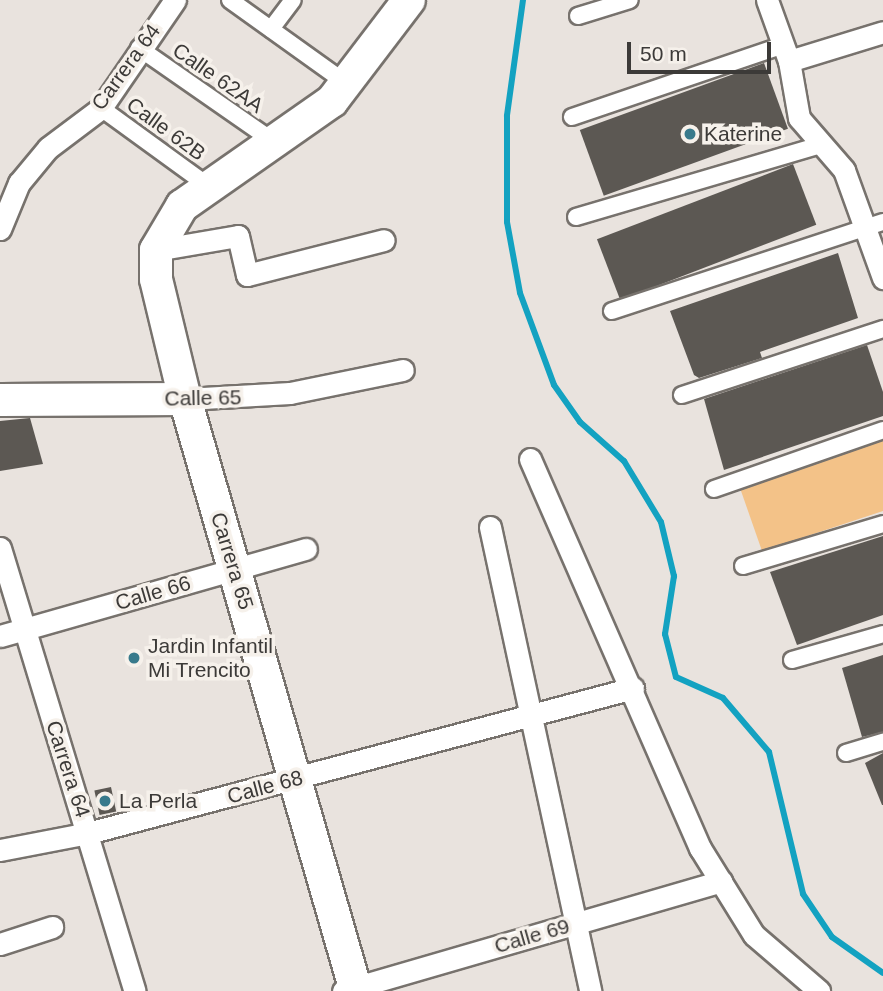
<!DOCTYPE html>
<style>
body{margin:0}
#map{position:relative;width:883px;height:991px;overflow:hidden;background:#e9e3de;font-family:Arial,sans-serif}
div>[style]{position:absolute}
.green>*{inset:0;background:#f3c288}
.stream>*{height:6px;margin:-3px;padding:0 3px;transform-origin:3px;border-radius:3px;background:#13a2c1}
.building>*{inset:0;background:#5c5853;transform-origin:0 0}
.roads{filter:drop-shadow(2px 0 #77726d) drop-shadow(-2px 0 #77726d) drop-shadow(0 2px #77726d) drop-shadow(0 -2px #77726d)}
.pedestrian>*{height:16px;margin:-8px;padding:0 8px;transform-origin:8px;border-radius:8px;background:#fff}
.minor>*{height:21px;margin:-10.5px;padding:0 10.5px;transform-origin:10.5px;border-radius:10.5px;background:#fff}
.secondary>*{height:32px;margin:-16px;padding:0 16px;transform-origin:16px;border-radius:16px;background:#fff}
.dots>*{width:19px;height:19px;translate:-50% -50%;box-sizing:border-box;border:4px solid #f6f1eb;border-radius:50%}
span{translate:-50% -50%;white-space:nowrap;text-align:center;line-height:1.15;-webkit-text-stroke:7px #f6f1eb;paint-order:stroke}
.street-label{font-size:21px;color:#3c3a38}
.poi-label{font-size:21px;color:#3c3a38}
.left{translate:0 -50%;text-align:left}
.scale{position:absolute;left:627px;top:42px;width:144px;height:32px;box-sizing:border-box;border:4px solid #3c3a38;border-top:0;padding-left:9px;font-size:21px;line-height:24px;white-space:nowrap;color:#3c3a38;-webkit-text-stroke:5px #f6f1eb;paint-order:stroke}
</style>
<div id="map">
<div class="green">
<div style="clip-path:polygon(883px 438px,883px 511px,762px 551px,740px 488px)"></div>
</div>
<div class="stream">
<div style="left:523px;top:0;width:117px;rotate:97.9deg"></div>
<div style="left:507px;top:116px;width:106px;rotate:90deg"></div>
<div style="left:507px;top:222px;width:72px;rotate:79.6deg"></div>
<div style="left:520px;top:293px;width:98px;rotate:69.7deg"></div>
<div style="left:554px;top:385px;width:45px;rotate:54.9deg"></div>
<div style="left:580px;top:422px;width:59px;rotate:41.6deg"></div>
<div style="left:624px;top:461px;width:71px;rotate:58.8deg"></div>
<div style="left:661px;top:522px;width:56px;rotate:76.5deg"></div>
<div style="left:674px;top:576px;width:59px;rotate:98.8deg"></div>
<div style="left:665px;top:634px;width:44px;rotate:75.7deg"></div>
<div style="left:676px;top:677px;width:51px;rotate:24.1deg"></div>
<div style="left:723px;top:698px;width:71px;rotate:49.6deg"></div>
<div style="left:769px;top:752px;width:146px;rotate:76.5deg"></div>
<div style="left:803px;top:894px;width:52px;rotate:56deg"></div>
<div style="left:832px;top:937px;width:62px;rotate:35.2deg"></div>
</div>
<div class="building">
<div style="left:764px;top:63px;width:70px;height:196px;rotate:70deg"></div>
<div style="left:793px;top:164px;width:65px;height:210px;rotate:69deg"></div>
<div style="clip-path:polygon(838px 253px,858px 318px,760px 352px,762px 358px,699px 378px,694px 375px,670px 311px)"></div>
<div style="clip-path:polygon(867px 345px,883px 392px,883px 416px,724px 470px,704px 399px)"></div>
<div style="clip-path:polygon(30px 418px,43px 464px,0 471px,0 421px)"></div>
<div style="clip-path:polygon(883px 536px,883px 615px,797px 645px,770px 572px)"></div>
<div style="clip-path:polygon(883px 655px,883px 732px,862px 737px,842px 668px)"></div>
<div style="clip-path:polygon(883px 753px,883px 805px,882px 805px,865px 763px)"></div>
<div style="left:111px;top:787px;width:25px;height:17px;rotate:78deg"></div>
</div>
<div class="roads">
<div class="pedestrian">
<div style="left:230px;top:0;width:143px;rotate:35.6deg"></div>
<div style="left:578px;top:16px;width:54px;rotate:-17.1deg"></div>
<div style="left:271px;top:29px;width:36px;rotate:-53deg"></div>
<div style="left:139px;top:48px;width:165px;rotate:34.8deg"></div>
<div style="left:101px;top:108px;width:131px;rotate:36deg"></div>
<div style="left:572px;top:117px;width:224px;rotate:-18.8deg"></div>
<div style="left:576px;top:217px;width:254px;rotate:-16.4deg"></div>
<div style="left:612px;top:311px;width:285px;rotate:-18.2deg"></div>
<div style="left:682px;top:395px;width:212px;rotate:-18.2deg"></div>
<div style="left:714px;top:489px;width:179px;rotate:-19.2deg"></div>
<div style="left:743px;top:566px;width:146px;rotate:-16.7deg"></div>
<div style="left:792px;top:660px;width:95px;rotate:-15.9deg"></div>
<div style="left:846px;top:753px;width:39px;rotate:-17deg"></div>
</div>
<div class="minor">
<div style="left:767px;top:0;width:65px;rotate:70.2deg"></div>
<div style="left:789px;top:61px;width:58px;rotate:80deg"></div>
<div style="left:799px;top:118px;width:69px;rotate:49.1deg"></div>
<div style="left:844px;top:170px;width:115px;rotate:70.1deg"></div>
<div style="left:789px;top:61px;width:98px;rotate:-17.1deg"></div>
<div style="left:0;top:229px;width:50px;rotate:-67.6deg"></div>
<div style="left:19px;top:183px;width:45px;rotate:-50.4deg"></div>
<div style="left:48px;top:148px;width:66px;rotate:-37deg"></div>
<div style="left:101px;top:108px;width:131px;rotate:-55.6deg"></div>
<div style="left:156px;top:250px;width:83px;rotate:-9.7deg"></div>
<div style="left:238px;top:236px;width:40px;rotate:77deg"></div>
<div style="left:247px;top:275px;width:141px;rotate:-14.3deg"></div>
<div style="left:185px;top:399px;width:105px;rotate:-3.3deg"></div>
<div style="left:290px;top:393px;width:115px;rotate:-11.5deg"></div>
<div style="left:530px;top:459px;width:425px;rotate:66.4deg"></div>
<div style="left:700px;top:848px;width:102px;rotate:58.2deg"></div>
<div style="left:754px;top:935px;width:86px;rotate:40.7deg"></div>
<div style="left:490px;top:527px;width:475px;rotate:77.8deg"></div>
<div style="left:0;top:548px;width:463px;rotate:73.1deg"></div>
<div style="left:0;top:636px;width:318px;rotate:-15.9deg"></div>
<div style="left:0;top:850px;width:90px;rotate:-10.9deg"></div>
<div style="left:88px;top:833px;width:564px;rotate:-14.9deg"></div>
<div style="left:0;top:944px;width:55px;rotate:-18.1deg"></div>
<div style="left:343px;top:991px;width:394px;rotate:-16.2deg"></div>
</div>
<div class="secondary">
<div style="left:0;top:400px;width:185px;rotate:-0.3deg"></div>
<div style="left:356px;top:991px;width:616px;rotate:-106.11deg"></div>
<div style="left:185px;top:399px;width:123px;rotate:-103.6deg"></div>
<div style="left:156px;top:279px;width:29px;rotate:-90deg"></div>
<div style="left:156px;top:250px;width:51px;rotate:-59.4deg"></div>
<div style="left:182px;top:206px;width:183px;rotate:-35deg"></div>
<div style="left:332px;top:101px;width:127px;rotate:-52.7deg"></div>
</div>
</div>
<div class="dots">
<div style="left:690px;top:134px;background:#387a8c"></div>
<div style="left:134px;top:658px;background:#387a8c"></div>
<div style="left:105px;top:801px;background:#387a8c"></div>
</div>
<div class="street-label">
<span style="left:126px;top:67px;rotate:-54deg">Carrera 64</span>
<span style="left:218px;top:78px;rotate:35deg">Calle 62AA</span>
<span style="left:166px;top:129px;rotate:36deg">Calle 62B</span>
<span style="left:203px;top:398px;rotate:-1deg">Calle 65</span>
<span style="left:232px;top:561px;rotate:73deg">Carrera 65</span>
<span style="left:153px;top:593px;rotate:-16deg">Calle 66</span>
<span style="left:68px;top:769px;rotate:72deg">Carrera 64</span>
<span style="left:265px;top:787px;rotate:-15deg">Calle 68</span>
<span style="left:532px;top:936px;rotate:-16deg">Calle 69</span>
</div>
<div class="poi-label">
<span class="left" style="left:704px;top:134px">Katerine</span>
<span class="left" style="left:148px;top:658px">Jardin Infantil<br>Mi Trencito</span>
<span class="left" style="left:119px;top:801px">La Perla</span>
</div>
<div class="scale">50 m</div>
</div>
